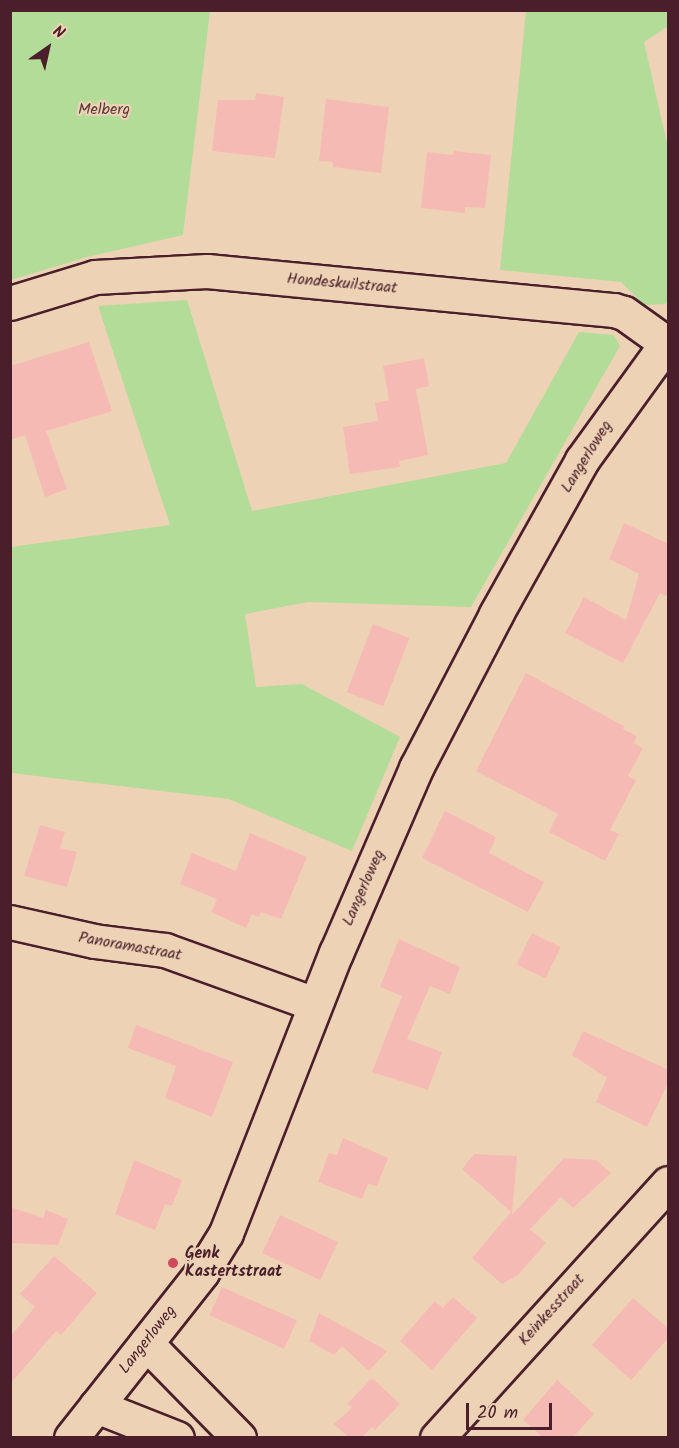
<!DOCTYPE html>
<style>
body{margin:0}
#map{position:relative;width:679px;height:1448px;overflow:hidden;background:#eed2b5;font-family:Kalam,sans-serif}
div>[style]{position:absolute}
.green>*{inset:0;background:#b3dc98}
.building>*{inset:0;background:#f6bab4;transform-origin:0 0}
.roads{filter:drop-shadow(2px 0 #4a1f2b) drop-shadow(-2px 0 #4a1f2b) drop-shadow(0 2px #4a1f2b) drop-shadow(0 -2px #4a1f2b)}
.minor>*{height:33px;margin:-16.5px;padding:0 16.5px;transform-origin:16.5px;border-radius:16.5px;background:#eed2b5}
.tertiary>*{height:33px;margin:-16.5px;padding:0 16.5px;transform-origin:16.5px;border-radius:16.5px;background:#eed2b5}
.dots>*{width:16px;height:16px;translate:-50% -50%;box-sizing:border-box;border:3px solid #eed2b5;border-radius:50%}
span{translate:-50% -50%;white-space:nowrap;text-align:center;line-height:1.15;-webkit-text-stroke:4.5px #eed2b5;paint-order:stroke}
.park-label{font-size:16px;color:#5a3b3b}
.street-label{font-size:16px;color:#4a1f2b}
.poi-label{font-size:16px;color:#4a1f2b;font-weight:700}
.left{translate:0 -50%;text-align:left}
.frame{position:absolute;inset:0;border:12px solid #4a1f2b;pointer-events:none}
.north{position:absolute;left:18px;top:18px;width:60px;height:60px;-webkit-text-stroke:4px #eed2b5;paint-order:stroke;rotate:34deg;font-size:16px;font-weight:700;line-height:24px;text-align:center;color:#4a1f2b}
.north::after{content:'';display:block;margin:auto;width:21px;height:27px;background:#4a1f2b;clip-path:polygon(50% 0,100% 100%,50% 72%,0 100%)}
.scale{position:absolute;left:466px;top:1403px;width:86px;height:27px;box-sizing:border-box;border:3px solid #4a1f2b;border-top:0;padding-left:8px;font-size:18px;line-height:21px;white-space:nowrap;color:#4a1f2b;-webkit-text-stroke:4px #eed2b5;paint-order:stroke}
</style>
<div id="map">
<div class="green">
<div style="clip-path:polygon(11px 10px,210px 11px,183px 235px,87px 257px,11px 280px)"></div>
<div style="clip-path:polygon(526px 11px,668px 11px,668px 26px,644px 42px,668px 148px,668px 301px,665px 304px,644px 305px,621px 282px,500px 270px)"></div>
<div style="clip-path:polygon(187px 300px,252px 511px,506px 463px,579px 332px,614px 335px,620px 346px,471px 607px,308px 602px,245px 614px,256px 687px,302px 684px,400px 737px,352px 851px,229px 799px,11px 773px,11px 547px,170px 525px,98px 306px)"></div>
</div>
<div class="building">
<div style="clip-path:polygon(256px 93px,284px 97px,275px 158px,212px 151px,218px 100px,255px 100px)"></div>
<div style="clip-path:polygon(326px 99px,389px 107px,381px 173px,333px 167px,333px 162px,319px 161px)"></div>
<div style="clip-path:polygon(454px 151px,491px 155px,485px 208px,465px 207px,465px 213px,421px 208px,427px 152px,453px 155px)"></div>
<div style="clip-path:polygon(89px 342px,112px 411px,46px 431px,67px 489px,45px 497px,25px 435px,10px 440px,10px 366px)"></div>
<div style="clip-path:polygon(424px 358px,429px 386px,416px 389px,428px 455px,399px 461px,400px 467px,350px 474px,343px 427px,378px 421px,375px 403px,389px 400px,383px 366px)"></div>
<div style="clip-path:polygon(624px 523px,669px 544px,669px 597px,660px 593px,623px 663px,565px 633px,584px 597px,626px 620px,639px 574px,609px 559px)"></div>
<div style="left:373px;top:624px;width:39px;height:73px;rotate:21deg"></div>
<div style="clip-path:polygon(526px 673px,624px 726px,623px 729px,637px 736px,634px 743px,643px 748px,628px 776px,636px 780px,610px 830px,619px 834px,605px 861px,549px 832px,558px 814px,476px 771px)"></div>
<div style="clip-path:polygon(445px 811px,496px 837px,489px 853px,544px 882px,528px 912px,422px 858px)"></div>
<div style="clip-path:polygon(40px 825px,65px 832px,60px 848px,77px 852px,67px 887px,24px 876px)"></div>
<div style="clip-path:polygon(250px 833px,307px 857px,281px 919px,261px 912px,259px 917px,252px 914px,246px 928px,211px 912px,217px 899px,180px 884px,192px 853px,236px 871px)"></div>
<div style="left:532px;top:933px;width:32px;height:35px;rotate:26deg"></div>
<div style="clip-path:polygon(399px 939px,460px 967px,450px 994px,430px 986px,407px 1039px,442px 1052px,428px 1090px,372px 1072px,402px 996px,380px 987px)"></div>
<div style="clip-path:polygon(136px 1025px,233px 1062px,212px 1117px,165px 1098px,176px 1066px,128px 1048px)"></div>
<div style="clip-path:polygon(583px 1031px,669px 1070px,669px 1081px,647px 1127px,596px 1102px,607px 1078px,572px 1055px)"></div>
<div style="clip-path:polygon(343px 1138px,388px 1158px,377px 1186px,368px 1184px,362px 1199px,318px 1182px,329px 1153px,337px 1155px)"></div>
<div style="clip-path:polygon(474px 1154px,517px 1156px,512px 1215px,564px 1158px,596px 1160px,611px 1173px,573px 1208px,561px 1197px,530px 1229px,546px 1243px,518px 1275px,502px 1284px,472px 1258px,511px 1212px,462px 1169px)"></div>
<div style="clip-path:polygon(134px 1160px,182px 1180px,172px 1206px,165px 1204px,155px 1230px,115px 1214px)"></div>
<div style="clip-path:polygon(10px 1207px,43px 1218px,46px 1210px,68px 1219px,58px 1245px,10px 1243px)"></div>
<div style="left:280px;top:1215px;width:64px;height:42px;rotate:25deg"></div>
<div style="clip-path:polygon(54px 1256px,97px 1293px,61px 1335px,56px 1331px,10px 1384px,10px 1337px,35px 1307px,20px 1294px)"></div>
<div style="left:222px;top:1287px;width:82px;height:31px;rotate:24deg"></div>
<div style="clip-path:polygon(453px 1297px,477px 1318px,432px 1370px,400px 1341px,435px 1301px,443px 1308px)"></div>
<div style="clip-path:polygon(633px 1298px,669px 1329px,669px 1337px,631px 1380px,592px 1345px)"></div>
<div style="clip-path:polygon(319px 1313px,348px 1329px,387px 1351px,369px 1371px,342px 1346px,334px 1355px,309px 1341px)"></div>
<div style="clip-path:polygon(372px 1378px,400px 1404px,375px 1430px,372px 1427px,362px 1437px,348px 1437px,334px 1424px,352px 1408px,347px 1404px)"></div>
<div style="clip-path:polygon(557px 1380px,594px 1414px,573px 1437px,542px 1437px,523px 1420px)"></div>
</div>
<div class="roads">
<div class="minor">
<div style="left:10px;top:303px;width:89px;rotate:-17deg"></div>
<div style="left:95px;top:277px;width:112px;rotate:-3.1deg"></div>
<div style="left:207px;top:271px;width:409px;rotate:5.5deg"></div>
<div style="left:614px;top:310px;width:10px;rotate:17deg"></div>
<div style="left:624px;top:313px;width:52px;rotate:35.5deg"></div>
<div style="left:10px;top:922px;width:86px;rotate:12.7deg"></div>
<div style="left:94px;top:941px;width:72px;rotate:7.2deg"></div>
<div style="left:165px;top:950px;width:159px;rotate:19.8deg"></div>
<div style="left:146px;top:1343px;width:133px;rotate:45.6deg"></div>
<div style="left:96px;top:1406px;width:87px;rotate:21.6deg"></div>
<div style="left:437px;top:1438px;width:344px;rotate:-47.8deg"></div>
</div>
<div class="tertiary">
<div style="left:71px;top:1438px;width:211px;rotate:-51.7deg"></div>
<div style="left:202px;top:1272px;width:46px;rotate:-58.4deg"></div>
<div style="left:226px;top:1233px;width:301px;rotate:-68.6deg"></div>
<div style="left:336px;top:953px;width:202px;rotate:-66.6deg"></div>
<div style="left:416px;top:768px;width:174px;rotate:-62.5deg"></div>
<div style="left:496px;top:614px;width:176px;rotate:-60.8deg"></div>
<div style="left:582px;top:460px;width:147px;rotate:-54.1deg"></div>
</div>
</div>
<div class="dots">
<div style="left:173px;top:1263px;background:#d1495b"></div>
</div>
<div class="park-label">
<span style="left:104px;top:110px">Melberg</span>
</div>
<div class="street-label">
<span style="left:342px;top:284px;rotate:5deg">Hondeskuilstraat</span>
<span style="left:587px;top:457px;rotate:-58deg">Langerloweg</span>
<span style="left:364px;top:888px;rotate:-66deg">Langerloweg</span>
<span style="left:130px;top:947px;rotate:10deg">Panoramastraat</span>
<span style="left:552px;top:1310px;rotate:-48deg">Keinkesstraat</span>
<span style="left:148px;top:1340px;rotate:-52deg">Langerloweg</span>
</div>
<div class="poi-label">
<span class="left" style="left:185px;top:1263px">Genk<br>Kastertstraat</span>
</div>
<div class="frame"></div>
<div class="north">N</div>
<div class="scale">20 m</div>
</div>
